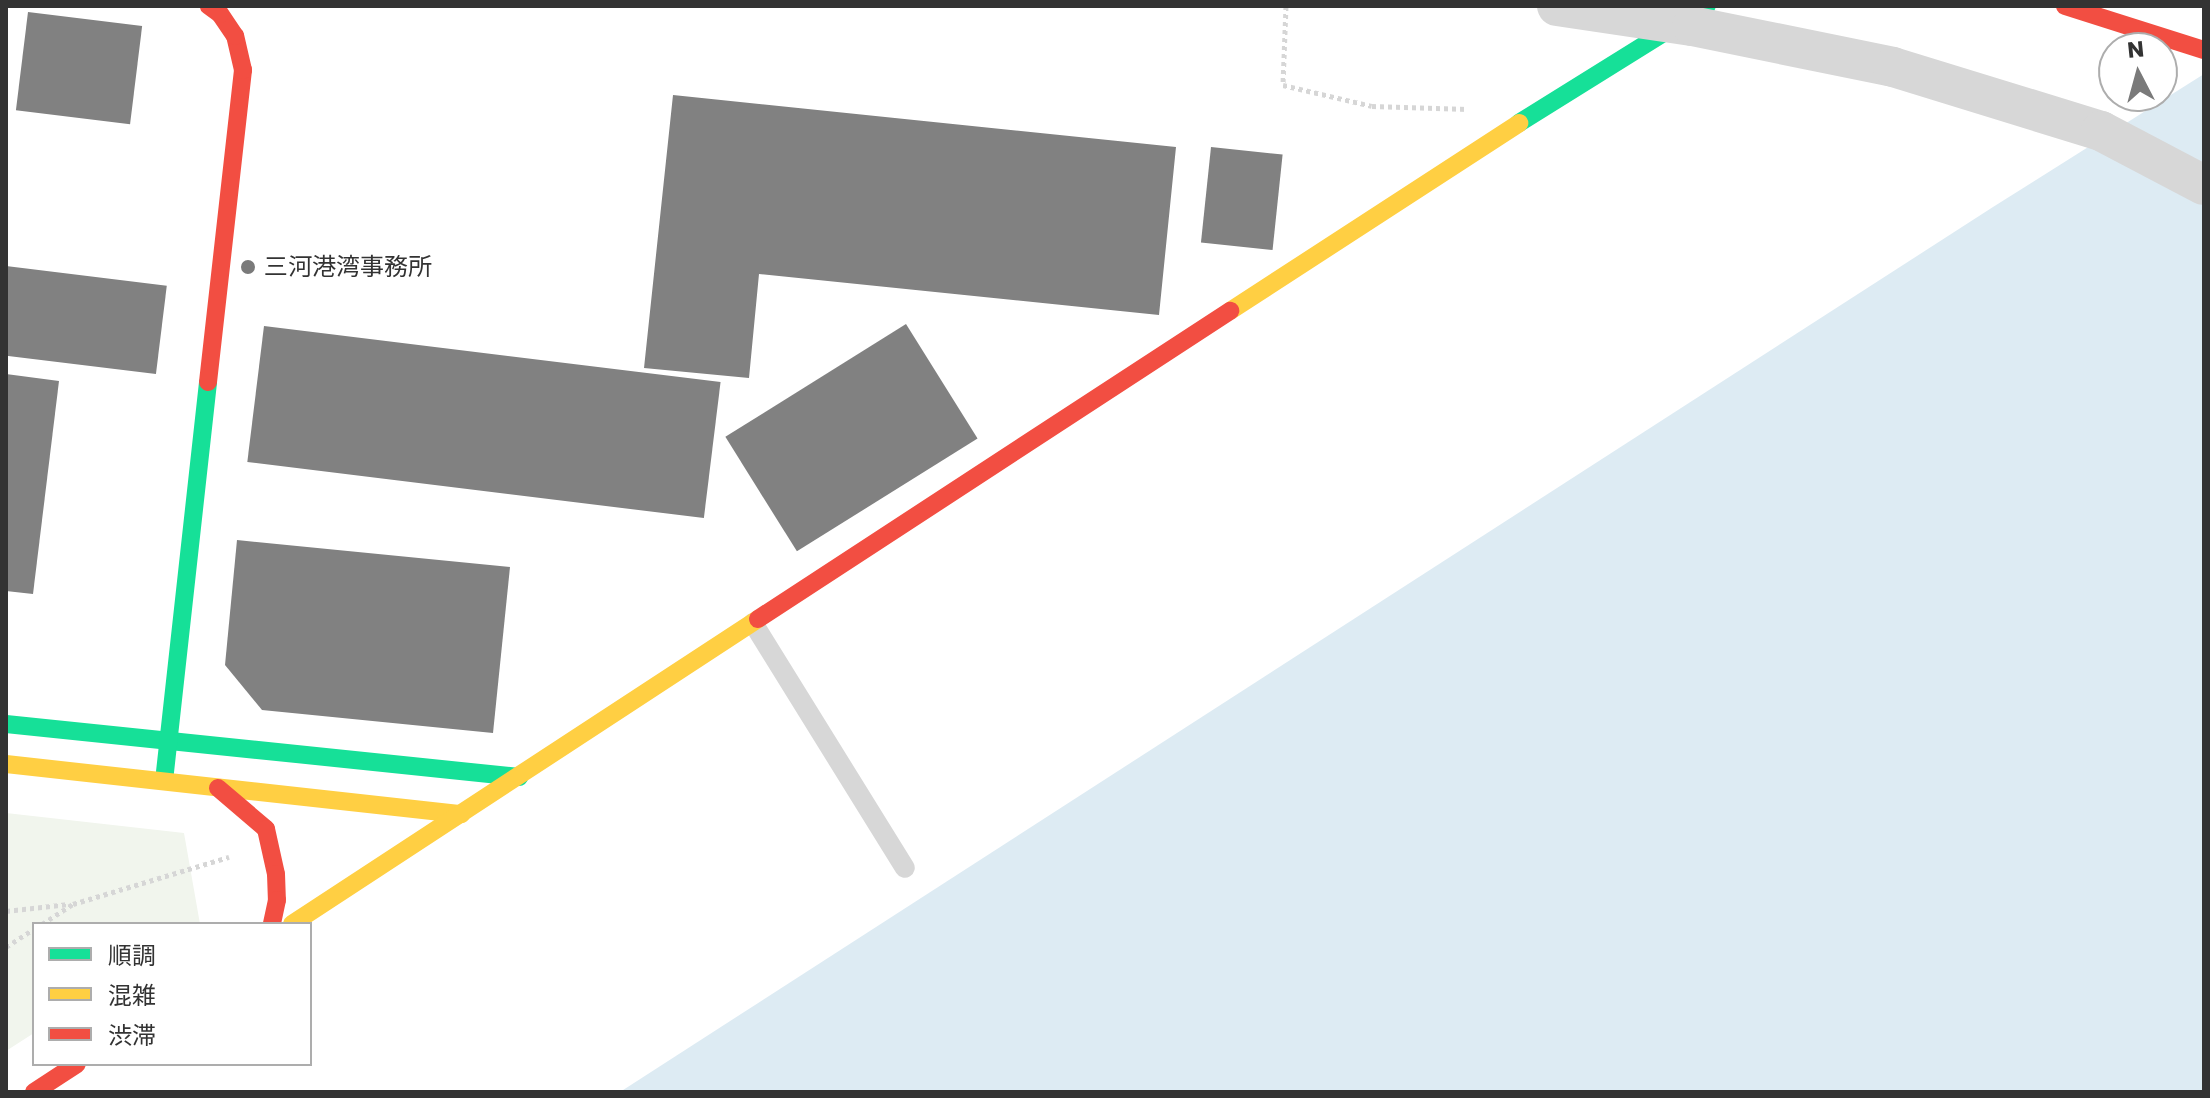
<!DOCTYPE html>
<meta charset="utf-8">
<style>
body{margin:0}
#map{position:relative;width:2210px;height:1098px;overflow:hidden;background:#fff;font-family:Poppins,"Noto Sans JP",sans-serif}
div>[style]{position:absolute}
.green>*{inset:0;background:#f1f5ed}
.water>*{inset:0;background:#ddebf3}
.building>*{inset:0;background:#818181;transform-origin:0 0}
.path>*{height:5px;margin-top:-2.5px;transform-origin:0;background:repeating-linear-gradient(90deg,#d6d6d6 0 4px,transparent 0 8px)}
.lane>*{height:20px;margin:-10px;padding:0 10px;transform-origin:10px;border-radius:10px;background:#d7d7d7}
.fast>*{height:18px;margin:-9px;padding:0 9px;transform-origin:9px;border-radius:9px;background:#16e098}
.slow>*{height:18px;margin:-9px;padding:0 9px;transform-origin:9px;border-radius:9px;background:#ffcf43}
.jam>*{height:18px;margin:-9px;padding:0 9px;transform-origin:9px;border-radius:9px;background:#f24e42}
.street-bridge>*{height:40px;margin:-20px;padding:0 20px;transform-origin:20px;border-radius:20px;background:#d7d7d7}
.dots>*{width:22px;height:22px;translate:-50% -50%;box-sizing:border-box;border:4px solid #fff;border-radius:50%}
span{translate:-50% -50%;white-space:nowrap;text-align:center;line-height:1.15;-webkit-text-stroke:8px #fff;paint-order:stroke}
.poi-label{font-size:24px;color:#333}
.left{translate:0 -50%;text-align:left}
.frame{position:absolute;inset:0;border:8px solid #333;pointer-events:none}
.legend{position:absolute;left:32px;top:922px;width:280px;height:144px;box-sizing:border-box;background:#fff;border:2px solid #adadad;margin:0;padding:10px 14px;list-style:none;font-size:24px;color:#333}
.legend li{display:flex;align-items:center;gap:16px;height:40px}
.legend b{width:40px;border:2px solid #adadad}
.north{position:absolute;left:2098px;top:32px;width:80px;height:80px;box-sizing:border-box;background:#fff;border:2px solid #adadad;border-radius:50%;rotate:354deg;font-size:22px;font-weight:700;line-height:32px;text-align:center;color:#333}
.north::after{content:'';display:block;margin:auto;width:28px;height:36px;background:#7a7a7a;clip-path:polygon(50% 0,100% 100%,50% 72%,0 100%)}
</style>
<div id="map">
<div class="green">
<div style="clip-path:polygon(6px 813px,184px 833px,200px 924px,34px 924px,34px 1033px,6px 1051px)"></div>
</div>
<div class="water">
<div style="clip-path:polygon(2204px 74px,2204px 1092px,620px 1092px,1993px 207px)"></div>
</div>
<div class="building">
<div style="left:28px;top:12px;width:115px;height:99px;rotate:7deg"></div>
<div style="clip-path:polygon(673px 95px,1176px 147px,1159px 315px,759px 274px,749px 378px,644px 368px)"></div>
<div style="left:1211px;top:147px;width:72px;height:96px;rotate:6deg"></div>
<div style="left:6px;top:266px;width:162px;height:89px;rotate:7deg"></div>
<div style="left:906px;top:324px;width:135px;height:213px;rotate:58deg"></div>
<div style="left:264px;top:326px;width:460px;height:137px;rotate:7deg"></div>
<div style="clip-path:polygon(6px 374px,59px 381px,33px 594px,6px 591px)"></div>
<div style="clip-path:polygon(237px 540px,510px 567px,493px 733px,262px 710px,225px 665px)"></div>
</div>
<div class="path">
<div style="left:1286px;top:6px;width:79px;rotate:92.2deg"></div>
<div style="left:1283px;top:85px;width:91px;rotate:13.3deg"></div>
<div style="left:1372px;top:106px;width:96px;rotate:1.8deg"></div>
<div style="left:6px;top:911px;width:63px;rotate:-6.3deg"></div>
<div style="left:42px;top:924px;width:37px;rotate:-33deg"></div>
<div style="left:73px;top:904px;width:163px;rotate:-16.8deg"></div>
<div style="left:6px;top:947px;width:33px;rotate:-33deg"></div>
</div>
<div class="lane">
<div style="left:753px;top:623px;width:288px;rotate:58.2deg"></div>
</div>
<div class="fast">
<div style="left:1519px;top:123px;width:221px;rotate:-31.9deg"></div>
<div style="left:6px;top:724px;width:516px;rotate:5.9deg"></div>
<div style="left:164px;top:781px;width:401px;rotate:-83.7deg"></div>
</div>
<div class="slow">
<div style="left:1230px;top:311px;width:345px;rotate:-33deg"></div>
<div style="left:6px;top:764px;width:458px;rotate:6.3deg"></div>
<div style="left:292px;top:924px;width:557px;rotate:-33.21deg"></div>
</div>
<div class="jam">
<div style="left:2065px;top:6px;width:146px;rotate:17.6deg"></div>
<div style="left:208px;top:382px;width:314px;rotate:-83.6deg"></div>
<div style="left:243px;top:70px;width:35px;rotate:-103deg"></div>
<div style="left:235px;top:36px;width:27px;rotate:-124deg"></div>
<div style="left:220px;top:14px;width:14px;rotate:-144deg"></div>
<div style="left:758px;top:619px;width:564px;rotate:-33.13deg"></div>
<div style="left:218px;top:788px;width:63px;rotate:40.5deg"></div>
<div style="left:266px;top:829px;width:46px;rotate:77.5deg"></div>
<div style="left:276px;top:874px;width:26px;rotate:88deg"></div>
<div style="left:277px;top:900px;width:25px;rotate:102deg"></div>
<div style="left:34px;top:1092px;width:51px;rotate:-33.1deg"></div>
</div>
<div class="street-bridge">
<div style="left:1557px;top:6px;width:136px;rotate:8.4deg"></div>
<div style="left:1692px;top:26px;width:205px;rotate:11.5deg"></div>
<div style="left:1893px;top:67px;width:218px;rotate:17.1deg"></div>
<div style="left:2101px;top:131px;width:116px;rotate:27.7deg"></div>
</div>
<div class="dots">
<div style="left:248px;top:267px;background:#7a7a7a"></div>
</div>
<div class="poi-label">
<span class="left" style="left:264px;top:267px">三河港湾事務所</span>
</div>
<div class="frame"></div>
<ul class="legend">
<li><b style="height:10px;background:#16e098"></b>順調</li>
<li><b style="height:10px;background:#ffcf43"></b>混雑</li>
<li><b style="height:10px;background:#f24e42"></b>渋滞</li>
</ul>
<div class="north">N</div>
</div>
